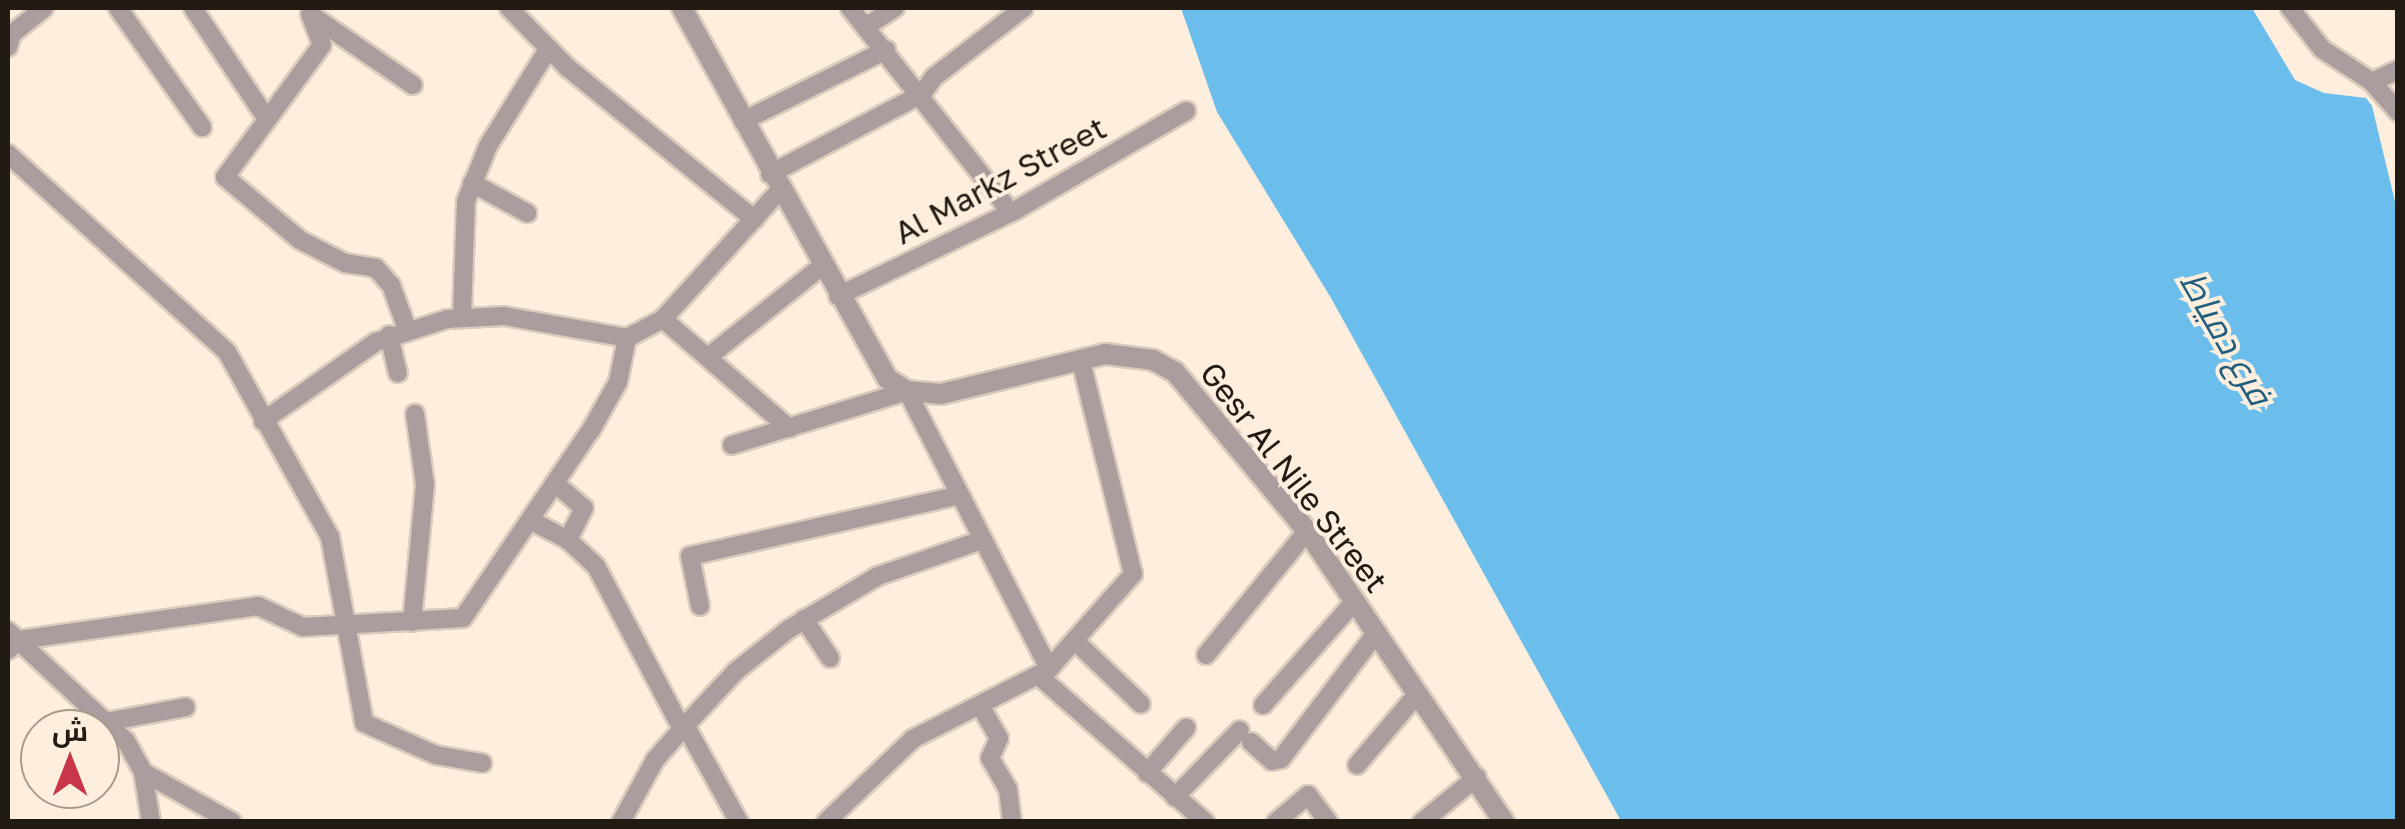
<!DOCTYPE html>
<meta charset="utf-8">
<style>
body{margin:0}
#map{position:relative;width:2405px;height:829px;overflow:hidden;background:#fdeedd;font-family:"Golos Text",Cairo,sans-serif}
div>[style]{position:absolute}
.water>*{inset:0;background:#6bbeec}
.roads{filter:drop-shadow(2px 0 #daccbd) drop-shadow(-2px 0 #daccbd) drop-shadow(0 2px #daccbd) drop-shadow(0 -2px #daccbd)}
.minor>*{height:18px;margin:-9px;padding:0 9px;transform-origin:9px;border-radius:9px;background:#ab9d9e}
.tertiary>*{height:20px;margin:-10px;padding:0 10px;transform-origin:10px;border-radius:10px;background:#ab9d9e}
span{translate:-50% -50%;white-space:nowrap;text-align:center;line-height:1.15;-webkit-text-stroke:8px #fdeedd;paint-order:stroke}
.street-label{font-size:32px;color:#211b13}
.water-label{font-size:35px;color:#205e7e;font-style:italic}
.frame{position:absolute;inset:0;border:10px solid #211b13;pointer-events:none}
.north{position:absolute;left:20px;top:709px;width:100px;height:100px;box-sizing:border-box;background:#fdeedd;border:2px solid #a59a8c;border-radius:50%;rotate:0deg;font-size:28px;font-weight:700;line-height:40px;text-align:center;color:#211b13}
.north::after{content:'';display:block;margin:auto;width:35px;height:45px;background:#c73749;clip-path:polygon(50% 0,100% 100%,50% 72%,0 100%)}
</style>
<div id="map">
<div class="water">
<div style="clip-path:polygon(1181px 8px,2252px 8px,2295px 80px,2324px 93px,2366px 98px,2372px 106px,2397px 210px,2397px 821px,1621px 821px,1331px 298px,1217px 112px)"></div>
</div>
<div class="roads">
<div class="minor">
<div style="left:118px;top:8px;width:146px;rotate:54.8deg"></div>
<div style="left:193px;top:8px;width:130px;rotate:56.3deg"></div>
<div style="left:509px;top:8px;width:84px;rotate:45.5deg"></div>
<div style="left:568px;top:68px;width:240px;rotate:39.1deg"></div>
<div style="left:850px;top:8px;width:249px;rotate:51.8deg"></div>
<div style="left:2290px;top:8px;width:52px;rotate:52deg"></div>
<div style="left:2322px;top:49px;width:60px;rotate:33.4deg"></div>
<div style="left:2372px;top:82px;width:40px;rotate:49deg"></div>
<div style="left:310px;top:14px;width:33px;rotate:69deg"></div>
<div style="left:322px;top:45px;width:164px;rotate:126.3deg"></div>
<div style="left:225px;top:177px;width:98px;rotate:40deg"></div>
<div style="left:300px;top:240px;width:51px;rotate:27.1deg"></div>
<div style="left:345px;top:263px;width:31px;rotate:9deg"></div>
<div style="left:376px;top:268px;width:23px;rotate:49deg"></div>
<div style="left:391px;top:285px;width:47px;rotate:70deg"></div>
<div style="left:314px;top:17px;width:120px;rotate:34.5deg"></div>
<div style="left:867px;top:26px;width:33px;rotate:-33deg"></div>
<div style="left:8px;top:47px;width:14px;rotate:-73deg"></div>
<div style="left:12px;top:34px;width:41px;rotate:-39.1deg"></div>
<div style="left:2372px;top:82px;width:29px;rotate:-25deg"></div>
<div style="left:743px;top:121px;width:160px;rotate:-26.4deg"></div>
<div style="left:8px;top:154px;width:295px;rotate:42.1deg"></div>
<div style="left:227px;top:352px;width:212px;rotate:60.9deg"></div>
<div style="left:330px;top:537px;width:189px;rotate:79.6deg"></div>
<div style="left:364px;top:723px;width:79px;rotate:24deg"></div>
<div style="left:436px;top:755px;width:47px;rotate:9.9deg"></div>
<div style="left:770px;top:174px;width:172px;rotate:-27.8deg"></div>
<div style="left:922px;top:94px;width:21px;rotate:-55deg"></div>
<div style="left:934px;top:77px;width:113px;rotate:-37.5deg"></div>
<div style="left:472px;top:183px;width:63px;rotate:28.6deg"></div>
<div style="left:838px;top:296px;width:198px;rotate:-25.8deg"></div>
<div style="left:1016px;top:210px;width:197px;rotate:-30.2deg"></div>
<div style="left:462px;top:315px;width:114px;rotate:-88deg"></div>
<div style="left:466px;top:201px;width:59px;rotate:-68.2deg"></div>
<div style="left:488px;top:146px;width:115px;rotate:-58.1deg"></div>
<div style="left:663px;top:319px;width:167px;rotate:40.9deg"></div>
<div style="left:389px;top:335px;width:39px;rotate:77deg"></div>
<div style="left:708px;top:357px;width:146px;rotate:-38.6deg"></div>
<div style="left:263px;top:421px;width:138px;rotate:-35deg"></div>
<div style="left:376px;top:342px;width:75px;rotate:-17.9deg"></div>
<div style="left:447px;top:319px;width:57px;rotate:-3deg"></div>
<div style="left:504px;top:316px;width:125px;rotate:10.1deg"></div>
<div style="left:627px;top:338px;width:41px;rotate:-27.8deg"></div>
<div style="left:663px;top:319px;width:173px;rotate:-47.8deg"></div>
<div style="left:732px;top:445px;width:183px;rotate:-17.1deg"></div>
<div style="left:907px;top:391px;width:312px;rotate:62.9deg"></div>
<div style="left:556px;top:484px;width:37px;rotate:41deg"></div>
<div style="left:584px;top:508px;width:36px;rotate:117deg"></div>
<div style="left:532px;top:521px;width:41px;rotate:27.8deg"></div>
<div style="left:568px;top:540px;width:38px;rotate:43deg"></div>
<div style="left:596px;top:566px;width:184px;rotate:62.2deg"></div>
<div style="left:700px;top:606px;width:51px;rotate:-101.3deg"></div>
<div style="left:690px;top:556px;width:273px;rotate:-12.7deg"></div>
<div style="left:804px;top:619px;width:47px;rotate:56.3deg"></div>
<div style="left:412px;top:622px;width:138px;rotate:-84.6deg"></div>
<div style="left:425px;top:485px;width:72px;rotate:-98deg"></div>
<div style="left:8px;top:631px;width:161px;rotate:43deg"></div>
<div style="left:126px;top:741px;width:35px;rotate:61deg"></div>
<div style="left:143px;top:772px;width:102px;rotate:29.3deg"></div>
<div style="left:1075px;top:641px;width:91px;rotate:43.7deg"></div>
<div style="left:8px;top:650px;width:15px;rotate:-42deg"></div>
<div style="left:19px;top:640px;width:241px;rotate:-8.1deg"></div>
<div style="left:258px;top:606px;width:50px;rotate:25deg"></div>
<div style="left:303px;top:627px;width:160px;rotate:-3.2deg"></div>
<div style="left:463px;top:618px;width:227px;rotate:-55.8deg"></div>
<div style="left:591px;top:430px;width:55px;rotate:-60.6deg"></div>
<div style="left:618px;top:382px;width:45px;rotate:-78.4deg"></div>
<div style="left:1206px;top:655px;width:160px;rotate:-50.8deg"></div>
<div style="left:1039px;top:676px;width:221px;rotate:41.3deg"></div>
<div style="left:1263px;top:705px;width:139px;rotate:-48.5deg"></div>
<div style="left:981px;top:707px;width:36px;rotate:60deg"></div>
<div style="left:999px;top:738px;width:22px;rotate:114deg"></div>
<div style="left:990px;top:758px;width:36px;rotate:60deg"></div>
<div style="left:1008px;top:789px;width:33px;rotate:83deg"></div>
<div style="left:106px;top:722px;width:81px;rotate:-10.6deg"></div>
<div style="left:685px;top:725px;width:111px;rotate:60.9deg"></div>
<div style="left:1251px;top:742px;width:28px;rotate:42deg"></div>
<div style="left:1272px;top:761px;width:9px;rotate:-13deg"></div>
<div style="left:1281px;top:759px;width:159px;rotate:-52.9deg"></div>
<div style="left:1357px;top:765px;width:94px;rotate:-49.7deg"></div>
<div style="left:143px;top:772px;width:51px;rotate:80.9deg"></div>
<div style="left:1147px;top:773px;width:60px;rotate:-49.1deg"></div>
<div style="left:1175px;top:797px;width:93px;rotate:-45.9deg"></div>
<div style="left:621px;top:822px;width:71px;rotate:-61.3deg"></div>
<div style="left:655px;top:760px;width:41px;rotate:-48.9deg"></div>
<div style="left:682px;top:729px;width:79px;rotate:-47deg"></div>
<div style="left:736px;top:671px;width:68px;rotate:-38.4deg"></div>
<div style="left:789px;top:629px;width:104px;rotate:-30.8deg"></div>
<div style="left:878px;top:576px;width:107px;rotate:-19.1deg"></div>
<div style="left:826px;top:822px;width:120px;rotate:-43.7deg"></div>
<div style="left:913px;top:739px;width:153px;rotate:-27.2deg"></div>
<div style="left:1049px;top:669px;width:127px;rotate:-48.5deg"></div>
<div style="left:1133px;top:574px;width:220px;rotate:-103.7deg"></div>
<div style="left:1276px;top:822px;width:42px;rotate:-40.2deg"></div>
<div style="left:1308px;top:795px;width:34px;rotate:53deg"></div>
<div style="left:1422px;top:822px;width:71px;rotate:-39.3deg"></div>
</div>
<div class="tertiary">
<div style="left:682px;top:8px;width:424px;rotate:61deg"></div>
<div style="left:888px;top:379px;width:22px;rotate:32deg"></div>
<div style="left:907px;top:391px;width:34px;rotate:5deg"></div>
<div style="left:941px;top:394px;width:169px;rotate:-13.7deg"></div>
<div style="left:1105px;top:354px;width:48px;rotate:7.1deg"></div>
<div style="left:1153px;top:360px;width:25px;rotate:29deg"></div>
<div style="left:1175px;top:372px;width:207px;rotate:50.3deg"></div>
<div style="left:1307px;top:531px;width:351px;rotate:55.9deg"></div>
</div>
</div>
<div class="street-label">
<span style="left:1000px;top:180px;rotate:-28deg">Al Markz Street</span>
<span style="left:1294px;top:477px;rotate:52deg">Gesr Al Nile Street</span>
</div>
<div class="water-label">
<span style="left:2227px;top:338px;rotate:60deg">فرع دمياط</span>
</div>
<div class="frame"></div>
<div class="north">ش</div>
</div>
